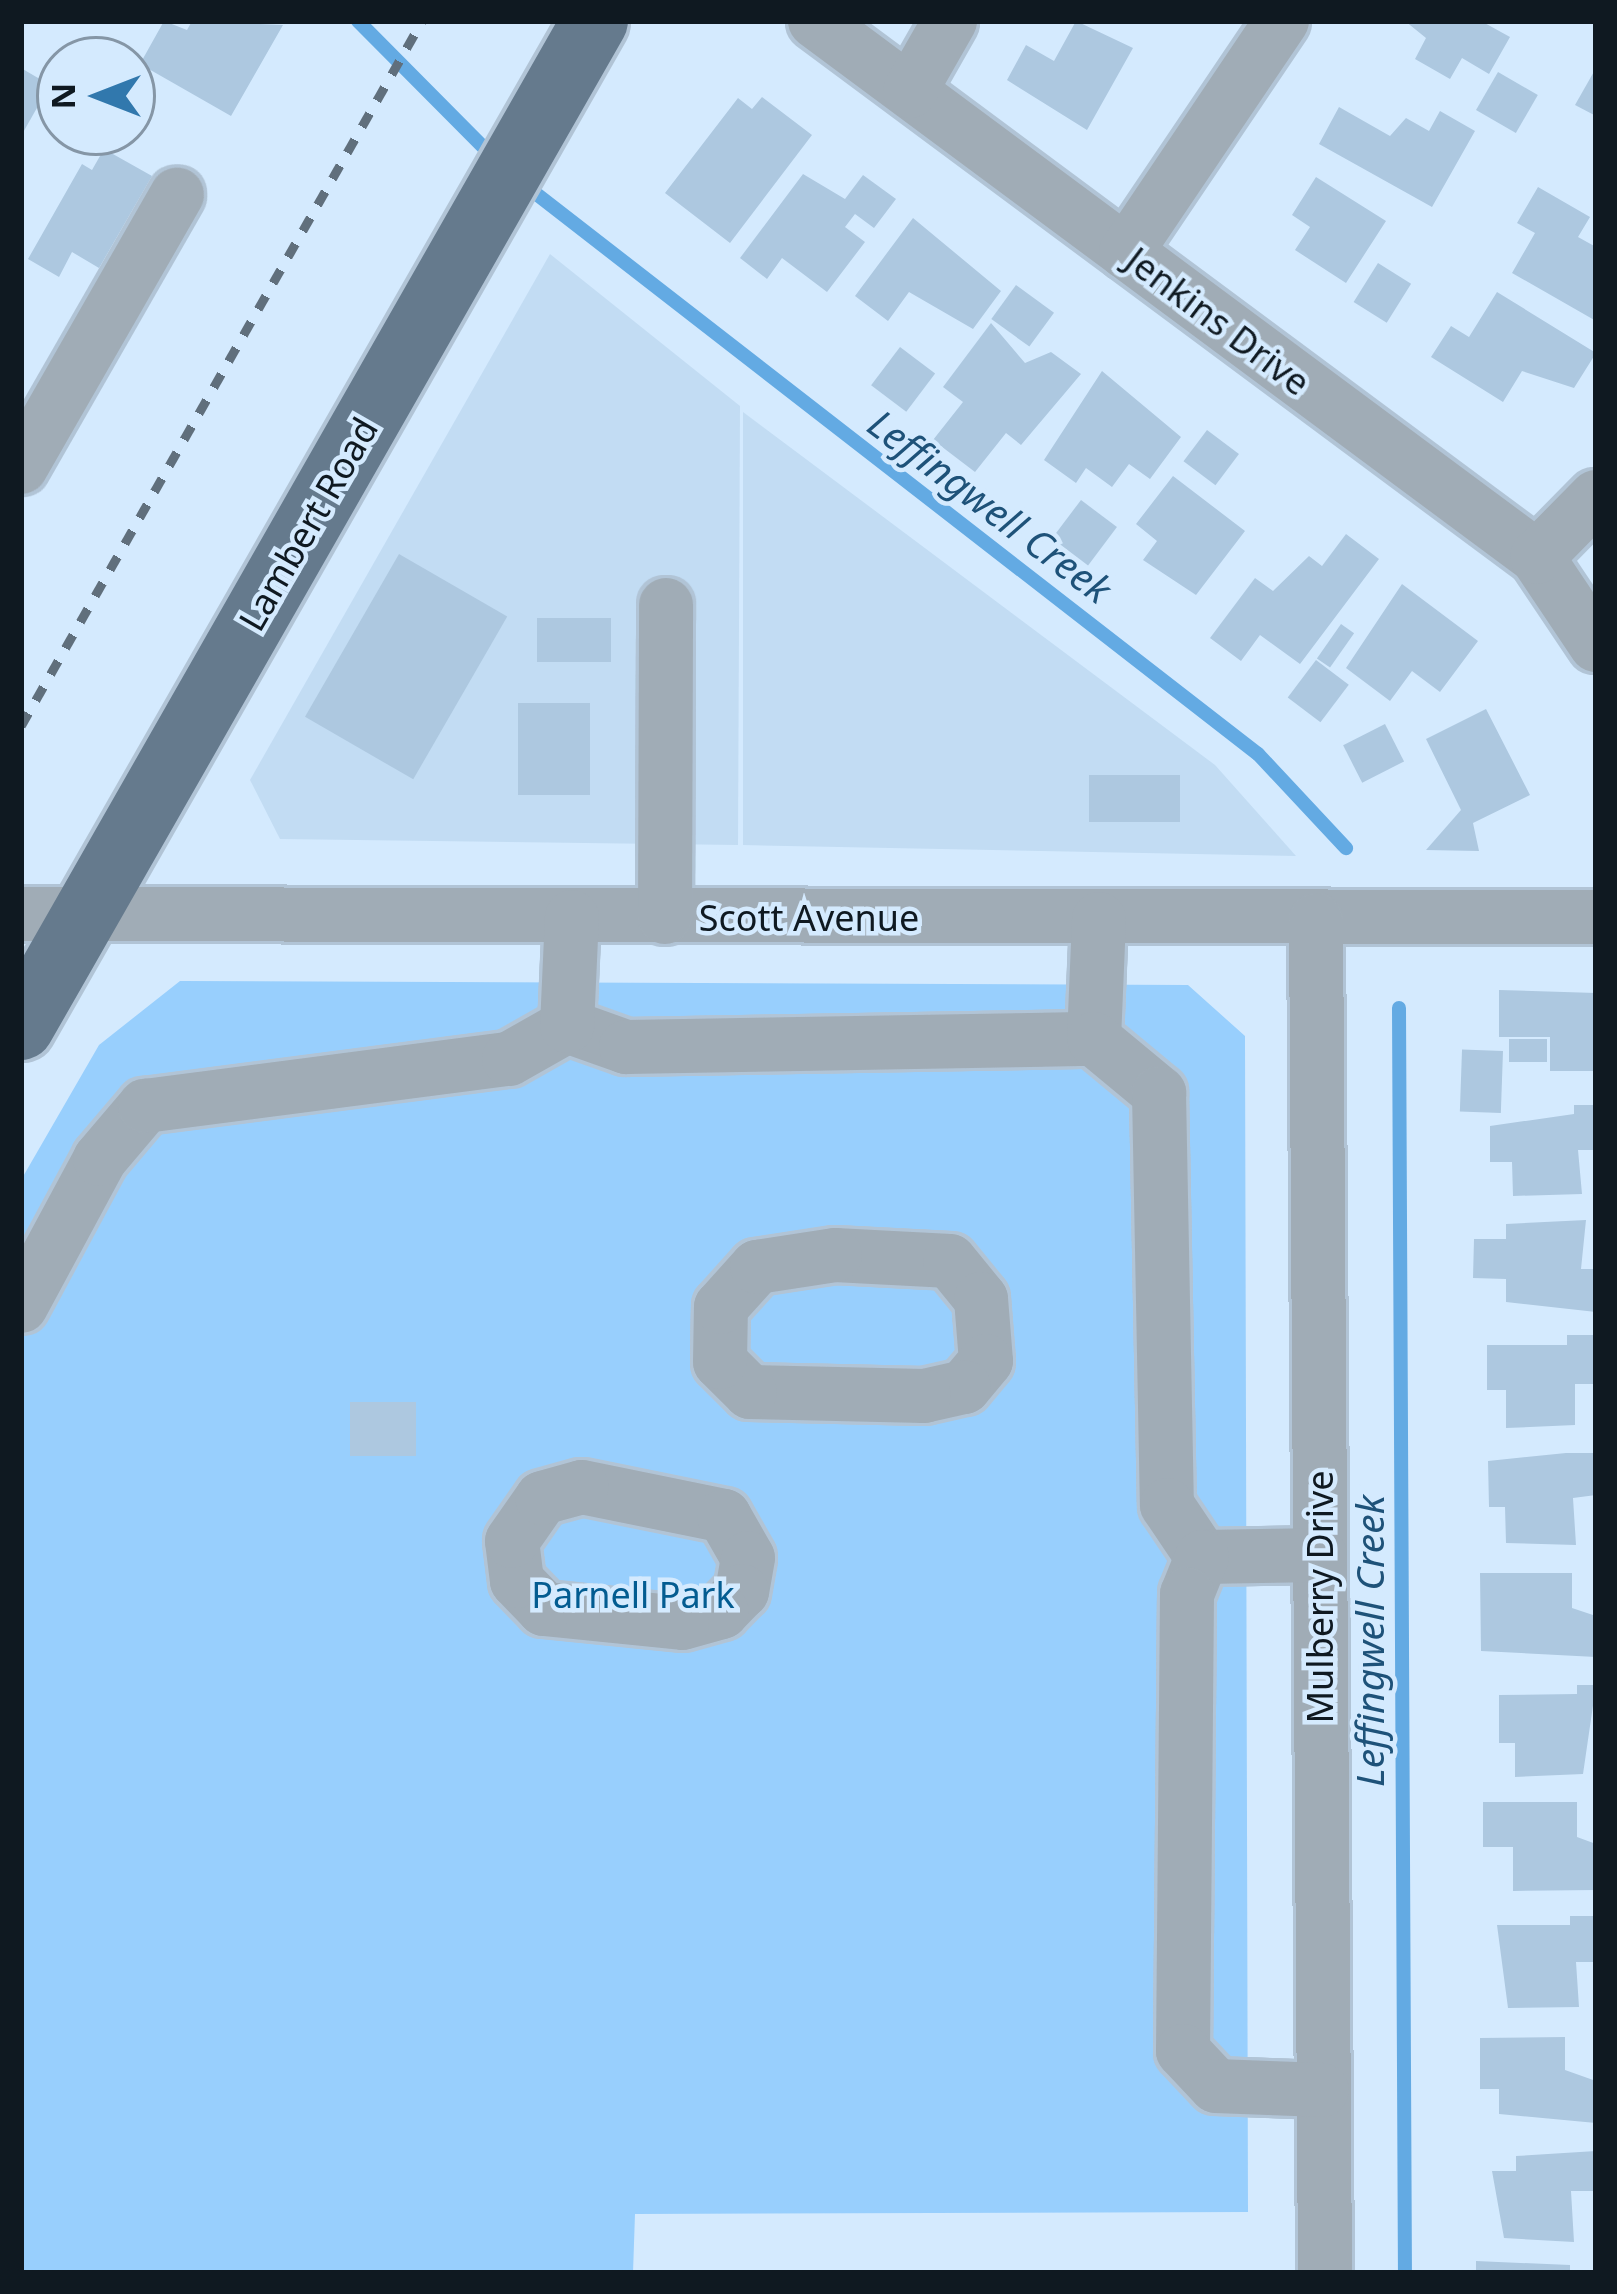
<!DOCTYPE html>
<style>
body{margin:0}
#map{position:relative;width:1617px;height:2294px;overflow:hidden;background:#d4eafe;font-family:"Noto Sans",sans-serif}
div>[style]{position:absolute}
.built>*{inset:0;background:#c2dcf3}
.green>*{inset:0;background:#98cffd}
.stream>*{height:14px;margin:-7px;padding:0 7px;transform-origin:7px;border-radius:7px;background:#63aae3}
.building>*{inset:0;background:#adc8e0;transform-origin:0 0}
.roads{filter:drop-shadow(3px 0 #b1c4d6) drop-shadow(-3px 0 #b1c4d6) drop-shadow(0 3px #b1c4d6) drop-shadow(0 -3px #b1c4d6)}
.minor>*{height:54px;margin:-27px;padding:0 27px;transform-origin:27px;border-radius:27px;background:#a0acb6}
.major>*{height:66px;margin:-33px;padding:0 33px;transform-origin:33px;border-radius:33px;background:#657a8d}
.rail>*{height:9px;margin-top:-4.5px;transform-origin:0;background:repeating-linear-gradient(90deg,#606f7c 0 15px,transparent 0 30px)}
span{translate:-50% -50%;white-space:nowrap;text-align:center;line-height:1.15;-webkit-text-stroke:9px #d4eafe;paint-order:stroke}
.street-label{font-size:36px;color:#0f1921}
.park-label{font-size:36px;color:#035c91}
.water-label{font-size:39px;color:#1e5279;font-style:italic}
.frame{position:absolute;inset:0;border:24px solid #0f1921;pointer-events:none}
.north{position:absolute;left:36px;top:36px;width:120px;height:120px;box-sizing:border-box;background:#d4eafe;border:3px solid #8596a6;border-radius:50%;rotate:270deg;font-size:33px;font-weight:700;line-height:48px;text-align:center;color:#0f1921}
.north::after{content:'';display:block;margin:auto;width:42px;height:54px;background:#3178ad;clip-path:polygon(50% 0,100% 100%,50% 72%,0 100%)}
</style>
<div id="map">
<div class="built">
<div style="clip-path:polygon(550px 254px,740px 406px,738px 845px,280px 839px,250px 780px)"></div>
<div style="clip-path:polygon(743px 412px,1215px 765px,1296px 856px,743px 845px)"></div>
</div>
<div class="green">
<div style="clip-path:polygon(180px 981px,1188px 985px,1245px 1036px,1248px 2212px,635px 2214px,633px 2273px,21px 2273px,21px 1180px,99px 1045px)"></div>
</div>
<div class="stream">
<div style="left:358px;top:21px;width:194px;rotate:45.2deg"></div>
<div style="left:521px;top:182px;width:933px;rotate:37.82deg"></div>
<div style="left:1258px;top:754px;width:129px;rotate:46.9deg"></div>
<div style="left:1399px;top:1008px;width:1265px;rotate:89.73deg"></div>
</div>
<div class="building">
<div style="clip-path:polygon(164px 21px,187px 30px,192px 21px,283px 25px,231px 116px,140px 64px)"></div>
<div style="clip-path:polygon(1076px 21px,1133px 48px,1087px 130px,1007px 80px,1026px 45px,1054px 61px)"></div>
<div style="clip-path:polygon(1405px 21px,1481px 21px,1510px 37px,1489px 74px,1462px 58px,1450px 79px,1415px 59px,1426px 38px)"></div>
<div style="clip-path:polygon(21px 68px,50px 85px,21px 136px)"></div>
<div style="clip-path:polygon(1596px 68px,1596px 116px,1575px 105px)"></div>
<div style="left:1498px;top:72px;width:46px;height:44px;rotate:30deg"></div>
<div style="clip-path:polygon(762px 97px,812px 135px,730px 243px,665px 193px,738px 98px,752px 109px)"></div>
<div style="clip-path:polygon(1339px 107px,1390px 136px,1406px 118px,1429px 131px,1440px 111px,1475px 131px,1432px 207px,1319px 144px)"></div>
<div style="clip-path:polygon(104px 149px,152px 176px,99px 268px,72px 252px,59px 277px,28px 259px,82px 164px,92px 170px)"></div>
<div style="clip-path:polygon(803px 174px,845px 199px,863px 175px,896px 199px,874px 228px,855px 214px,845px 227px,865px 242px,827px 292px,782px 258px,767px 279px,740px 258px)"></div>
<div style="clip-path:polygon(1316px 177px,1386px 221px,1346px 283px,1295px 250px,1310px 227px,1292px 215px)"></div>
<div style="clip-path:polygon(1538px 187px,1590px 217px,1578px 237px,1596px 247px,1596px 321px,1512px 273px,1535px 233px,1517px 223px)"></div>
<div style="clip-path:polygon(913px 218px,1001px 291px,973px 329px,909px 292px,888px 321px,855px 296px)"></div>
<div style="left:1378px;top:263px;width:39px;height:46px;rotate:32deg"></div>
<div style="left:1016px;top:285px;width:47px;height:42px;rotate:36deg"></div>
<div style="clip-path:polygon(1497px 292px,1596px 353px,1574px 388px,1522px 371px,1503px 402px,1431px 357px,1451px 326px,1469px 337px)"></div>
<div style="clip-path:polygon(991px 323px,1025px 363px,1051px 352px,1081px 374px,1021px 445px,1006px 433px,975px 472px,933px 440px,963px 402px,943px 387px)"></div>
<div style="left:900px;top:347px;width:44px;height:48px;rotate:37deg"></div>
<div style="clip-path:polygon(1102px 371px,1181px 437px,1150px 479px,1129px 464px,1112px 487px,1086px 468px,1076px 483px,1044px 460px)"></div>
<div style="left:1207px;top:430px;width:40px;height:39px;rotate:37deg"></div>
<div style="clip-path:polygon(1173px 476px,1245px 531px,1196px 595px,1143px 560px,1157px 541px,1136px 524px)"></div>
<div style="left:1081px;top:500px;width:45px;height:48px;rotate:37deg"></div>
<div style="clip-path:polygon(1346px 534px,1379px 559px,1300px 664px,1260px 635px,1241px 661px,1210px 638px,1255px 578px,1273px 591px,1309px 556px,1322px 566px)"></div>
<div style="left:399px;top:554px;width:125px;height:188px;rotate:30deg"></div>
<div style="clip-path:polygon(1402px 584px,1478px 641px,1440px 692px,1412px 671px,1390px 701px,1346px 668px)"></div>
<div style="left:537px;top:618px;width:74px;height:44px"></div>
<div style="left:1341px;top:624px;width:16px;height:42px;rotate:35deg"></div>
<div style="left:1316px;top:660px;width:41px;height:47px;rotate:37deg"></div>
<div style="left:518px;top:703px;width:72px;height:92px"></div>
<div style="clip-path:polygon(1486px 709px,1530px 795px,1473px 823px,1479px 851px,1426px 850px,1461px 810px,1426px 739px)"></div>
<div style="left:1385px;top:724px;width:42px;height:47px;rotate:63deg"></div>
<div style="left:1089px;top:775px;width:91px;height:47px"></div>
<div style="clip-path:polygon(1499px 990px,1596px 993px,1596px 1071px,1550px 1071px,1550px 1037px,1499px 1037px)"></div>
<div style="left:1547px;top:1039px;width:23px;height:38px;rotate:90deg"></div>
<div style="left:1503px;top:1051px;width:62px;height:41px;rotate:92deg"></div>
<div style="clip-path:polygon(1574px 1105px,1596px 1105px,1596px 1150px,1578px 1150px,1582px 1194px,1513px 1196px,1512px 1162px,1490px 1162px,1490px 1126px,1574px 1114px)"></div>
<div style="clip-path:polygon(1586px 1220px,1581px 1269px,1596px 1269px,1596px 1312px,1506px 1302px,1506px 1279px,1473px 1278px,1474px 1239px,1506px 1239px,1506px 1224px)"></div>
<div style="clip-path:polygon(1567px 1335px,1596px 1335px,1596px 1384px,1575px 1384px,1575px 1425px,1506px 1428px,1506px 1390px,1487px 1390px,1487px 1345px,1567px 1345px)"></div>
<div style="left:350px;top:1402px;width:66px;height:54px"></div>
<div style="clip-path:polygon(1566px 1453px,1596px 1453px,1596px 1495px,1573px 1498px,1576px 1545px,1506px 1543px,1505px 1507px,1489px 1507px,1488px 1461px)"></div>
<div style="clip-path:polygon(1480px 1573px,1572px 1573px,1572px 1608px,1596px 1616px,1596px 1657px,1481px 1651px)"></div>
<div style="clip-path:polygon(1577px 1685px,1596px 1685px,1583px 1774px,1515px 1777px,1515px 1743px,1499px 1743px,1499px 1695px,1577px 1694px)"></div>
<div style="clip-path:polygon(1483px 1802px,1577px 1802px,1577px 1837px,1596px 1844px,1596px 1890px,1513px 1891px,1513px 1847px,1483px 1847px)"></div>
<div style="clip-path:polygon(1570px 1916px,1596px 1916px,1596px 1962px,1576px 1962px,1579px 2007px,1508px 2008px,1497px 1925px,1570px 1925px)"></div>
<div style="clip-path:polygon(1565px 2037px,1565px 2070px,1596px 2081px,1596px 2123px,1499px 2114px,1499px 2089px,1480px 2089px,1480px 2038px)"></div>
<div style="clip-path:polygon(1596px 2151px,1596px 2191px,1571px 2191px,1574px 2242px,1504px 2238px,1492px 2171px,1516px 2171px,1516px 2156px)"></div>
<div style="clip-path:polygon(1476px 2261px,1570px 2265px,1570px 2273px,1476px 2273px)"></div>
</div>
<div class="roads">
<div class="minor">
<div style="left:815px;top:21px;width:899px;rotate:36.59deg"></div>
<div style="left:1537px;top:557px;width:106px;rotate:56.2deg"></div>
<div style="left:910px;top:91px;width:81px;rotate:-60.3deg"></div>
<div style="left:1126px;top:252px;width:279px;rotate:-56deg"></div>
<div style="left:21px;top:467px;width:314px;rotate:-60.2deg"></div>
<div style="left:1537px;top:557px;width:84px;rotate:-45.5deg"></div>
<div style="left:21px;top:914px;width:1575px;rotate:0.11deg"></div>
<div style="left:665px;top:917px;width:312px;rotate:-89.8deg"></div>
<div style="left:1316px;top:920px;width:1353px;rotate:89.62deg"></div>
<div style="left:567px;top:1026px;width:63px;rotate:19.6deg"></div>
<div style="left:626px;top:1047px;width:468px;rotate:-1deg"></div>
<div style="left:1094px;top:1039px;width:120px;rotate:-87.6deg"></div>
<div style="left:1094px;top:1039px;width:85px;rotate:39.7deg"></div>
<div style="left:1159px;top:1093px;width:412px;rotate:88.9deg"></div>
<div style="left:1167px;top:1505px;width:63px;rotate:56.1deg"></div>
<div style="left:835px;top:1255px;width:115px;rotate:3deg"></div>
<div style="left:950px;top:1261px;width:49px;rotate:50.8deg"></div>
<div style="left:981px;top:1299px;width:62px;rotate:85.4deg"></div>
<div style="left:986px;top:1361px;width:34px;rotate:130deg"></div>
<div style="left:964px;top:1387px;width:41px;rotate:167.3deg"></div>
<div style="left:924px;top:1396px;width:174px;rotate:-178.7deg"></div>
<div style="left:750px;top:1392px;width:42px;rotate:-135deg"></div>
<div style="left:720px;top:1362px;width:55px;rotate:-89deg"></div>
<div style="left:721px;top:1307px;width:54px;rotate:-48deg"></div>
<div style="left:757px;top:1267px;width:79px;rotate:-8.7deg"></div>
<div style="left:21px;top:1306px;width:167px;rotate:-61.7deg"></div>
<div style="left:100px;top:1159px;width:70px;rotate:-49.7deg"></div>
<div style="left:145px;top:1106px;width:367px;rotate:-7.4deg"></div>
<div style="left:509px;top:1059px;width:67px;rotate:-29.6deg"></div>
<div style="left:567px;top:1026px;width:109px;rotate:-87.4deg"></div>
<div style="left:582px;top:1487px;width:145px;rotate:11.5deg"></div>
<div style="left:724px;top:1516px;width:48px;rotate:60.3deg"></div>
<div style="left:748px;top:1558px;width:34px;rotate:100deg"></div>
<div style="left:742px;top:1591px;width:29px;rotate:134deg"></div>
<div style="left:722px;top:1612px;width:41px;rotate:164.6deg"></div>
<div style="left:682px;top:1623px;width:139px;rotate:-174.2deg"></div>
<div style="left:544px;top:1609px;width:39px;rotate:-134deg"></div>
<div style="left:517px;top:1581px;width:40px;rotate:-97.1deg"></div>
<div style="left:512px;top:1541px;width:52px;rotate:-55.1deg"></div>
<div style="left:542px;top:1498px;width:41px;rotate:-15.4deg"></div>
<div style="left:1320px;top:1555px;width:118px;rotate:179deg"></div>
<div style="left:1202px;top:1557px;width:40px;rotate:112deg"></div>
<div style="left:1187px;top:1594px;width:457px;rotate:90.5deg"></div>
<div style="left:1183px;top:2051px;width:48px;rotate:46.7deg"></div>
<div style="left:1216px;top:2086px;width:106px;rotate:2.2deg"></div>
</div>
<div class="major">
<div style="left:21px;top:1027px;width:1158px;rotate:-60.29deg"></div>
</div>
</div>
<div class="rail">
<div style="left:21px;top:726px;width:811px;rotate:-60.37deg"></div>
</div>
<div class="street-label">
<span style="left:1218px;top:321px;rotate:37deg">Jenkins Drive</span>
<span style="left:308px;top:524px;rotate:-60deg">Lambert Road</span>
<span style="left:809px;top:918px">Scott Avenue</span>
<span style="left:1320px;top:1597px;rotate:-90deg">Mulberry Drive</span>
</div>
<div class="park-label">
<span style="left:633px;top:1595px">Parnell Park</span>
</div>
<div class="water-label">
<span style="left:990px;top:506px;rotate:37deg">Leffingwell Creek</span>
<span style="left:1369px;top:1641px;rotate:-90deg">Leffingwell Creek</span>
</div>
<div class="frame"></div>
<div class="north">N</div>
</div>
